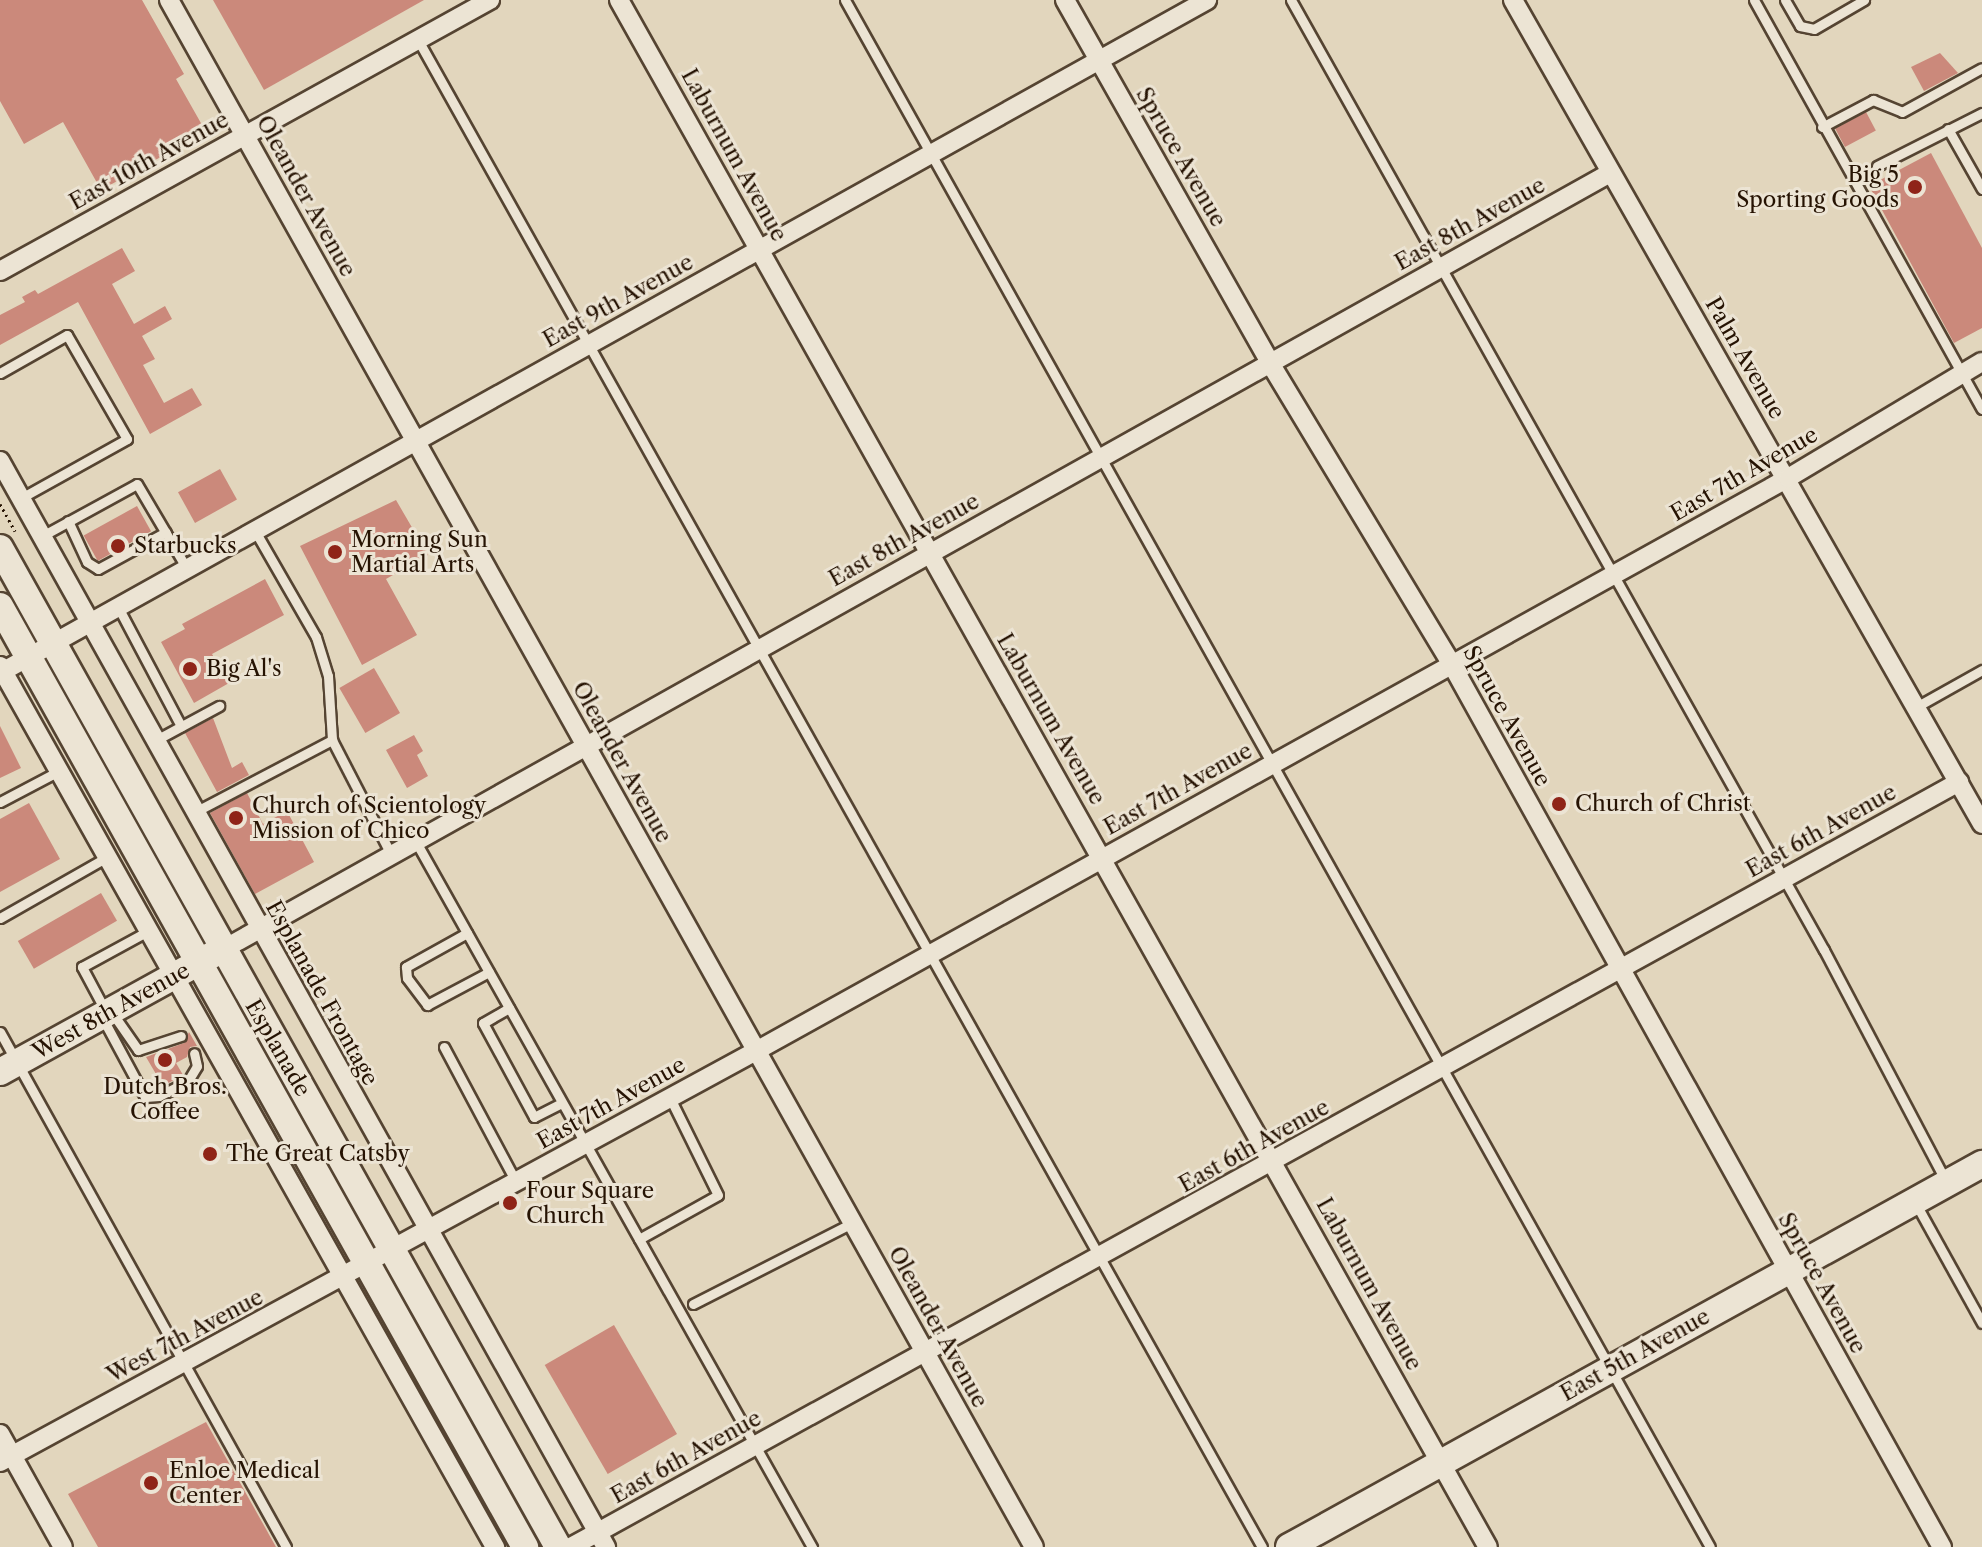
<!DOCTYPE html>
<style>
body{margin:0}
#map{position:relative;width:1982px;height:1547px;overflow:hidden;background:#e2d6bd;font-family:"Libre Caslon Text",serif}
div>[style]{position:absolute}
.building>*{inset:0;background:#cb897b;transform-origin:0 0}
.path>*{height:3px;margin-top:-1.5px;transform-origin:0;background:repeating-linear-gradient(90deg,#261303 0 2px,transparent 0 6px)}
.roads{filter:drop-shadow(2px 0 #554432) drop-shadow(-2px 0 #554432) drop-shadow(0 2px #554432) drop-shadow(0 -2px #554432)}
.lane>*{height:9px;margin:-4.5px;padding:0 4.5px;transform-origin:4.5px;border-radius:4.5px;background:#ece4d4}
.street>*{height:18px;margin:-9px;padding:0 9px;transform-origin:9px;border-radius:9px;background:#ece4d4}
.secondary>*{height:26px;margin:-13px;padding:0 13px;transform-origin:13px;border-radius:13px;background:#ece4d4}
.dots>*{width:22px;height:22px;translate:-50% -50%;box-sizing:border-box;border:4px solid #ece4d4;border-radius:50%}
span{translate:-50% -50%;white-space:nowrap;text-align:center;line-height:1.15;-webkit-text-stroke:6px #ece4d4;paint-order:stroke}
.street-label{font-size:22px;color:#261303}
.poi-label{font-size:22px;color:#261303}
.right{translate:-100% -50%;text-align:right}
.left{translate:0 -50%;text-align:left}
</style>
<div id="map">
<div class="building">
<div style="clip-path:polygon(0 0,142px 0,184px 74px,176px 79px,206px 132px,101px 190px,63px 122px,24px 144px,0 101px)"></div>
<div style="clip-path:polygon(213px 0,424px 0,264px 90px)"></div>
<div style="clip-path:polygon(1940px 53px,1958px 73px,1924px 91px,1911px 67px)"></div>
<div style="left:1866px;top:112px;width:21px;height:35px;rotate:62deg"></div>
<div style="clip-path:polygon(1931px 153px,1982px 248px,1982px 328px,1954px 343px,1869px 186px)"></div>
<div style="clip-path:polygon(122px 248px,135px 271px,112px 284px,134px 324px,165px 306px,172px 319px,142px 336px,155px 359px,143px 365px,164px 403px,192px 388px,202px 405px,150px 434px,78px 302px,0 345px,0 315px,25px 302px,22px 297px,35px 290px,38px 294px)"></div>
<div style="left:220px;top:469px;width:35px;height:48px;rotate:61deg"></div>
<div style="clip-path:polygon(396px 500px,428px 555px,386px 579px,417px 635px,362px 665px,300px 546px)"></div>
<div style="left:137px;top:506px;width:29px;height:61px;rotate:61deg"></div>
<div style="clip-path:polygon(265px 579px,284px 615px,212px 654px,229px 683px,194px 703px,161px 642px,185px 629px,182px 624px)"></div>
<div style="left:374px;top:668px;width:52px;height:40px;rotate:60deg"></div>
<div style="clip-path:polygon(213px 718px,232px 768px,242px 762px,249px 775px,217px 792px,185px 733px)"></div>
<div style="clip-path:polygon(0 726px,21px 768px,0 778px)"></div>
<div style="clip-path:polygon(414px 735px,423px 751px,417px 755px,428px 776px,407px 788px,386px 750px)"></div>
<div style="clip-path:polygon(247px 793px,263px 824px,287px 811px,314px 862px,255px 894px,210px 813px)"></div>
<div style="clip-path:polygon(29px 803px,60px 859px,0 892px,0 819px)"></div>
<div style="left:101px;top:893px;width:32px;height:96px;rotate:60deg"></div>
<div style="clip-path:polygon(189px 1032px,197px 1046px,190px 1047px,187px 1057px,176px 1063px,183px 1075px,163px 1086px,146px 1057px,184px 1043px)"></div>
<div style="left:614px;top:1325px;width:126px;height:80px;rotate:60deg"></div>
<div style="clip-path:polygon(206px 1422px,276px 1547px,98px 1547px,68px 1494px)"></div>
</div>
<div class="path">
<div style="left:0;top:504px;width:31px;rotate:61deg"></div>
</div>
<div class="roads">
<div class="lane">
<div style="left:845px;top:0;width:1772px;rotate:60.79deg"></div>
<div style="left:1291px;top:0;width:1089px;rotate:60.71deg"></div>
<div style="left:1824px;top:950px;width:263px;rotate:62.2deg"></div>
<div style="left:1754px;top:0;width:468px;rotate:60.9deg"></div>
<div style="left:1785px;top:0;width:30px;rotate:60deg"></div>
<div style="left:1800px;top:26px;width:14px;rotate:12deg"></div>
<div style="left:1814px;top:29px;width:58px;rotate:-30.1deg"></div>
<div style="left:418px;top:40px;width:1727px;rotate:60.75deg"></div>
<div style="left:1822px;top:127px;width:58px;rotate:-27.9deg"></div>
<div style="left:1873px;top:100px;width:31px;rotate:22deg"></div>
<div style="left:1902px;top:112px;width:91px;rotate:-28.8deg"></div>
<div style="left:1948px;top:129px;width:69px;rotate:60.5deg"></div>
<div style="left:1877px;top:166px;width:118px;rotate:-26.8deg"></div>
<div style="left:0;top:373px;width:77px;rotate:-29.6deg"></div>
<div style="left:67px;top:335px;width:120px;rotate:60deg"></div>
<div style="left:127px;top:439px;width:121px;rotate:150.9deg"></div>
<div style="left:68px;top:521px;width:45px;rotate:65.1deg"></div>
<div style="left:87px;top:562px;width:13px;rotate:32deg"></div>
<div style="left:98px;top:569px;width:77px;rotate:-28.6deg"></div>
<div style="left:255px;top:531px;width:122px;rotate:60.1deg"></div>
<div style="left:316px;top:637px;width:41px;rotate:72.9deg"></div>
<div style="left:328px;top:676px;width:64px;rotate:86.4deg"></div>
<div style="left:332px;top:740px;width:131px;rotate:62.7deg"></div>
<div style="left:42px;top:536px;width:108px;rotate:-28.7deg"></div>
<div style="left:137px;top:484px;width:99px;rotate:59.5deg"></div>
<div style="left:118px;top:607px;width:135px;rotate:62.1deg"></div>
<div style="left:1916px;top:707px;width:76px;rotate:-29.3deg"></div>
<div style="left:156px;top:740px;width:72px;rotate:-28.4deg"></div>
<div style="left:0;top:802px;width:67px;rotate:-27.7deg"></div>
<div style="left:195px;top:812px;width:155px;rotate:-27.7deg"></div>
<div style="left:416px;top:842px;width:809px;rotate:60.68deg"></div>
<div style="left:0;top:918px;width:123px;rotate:-29.7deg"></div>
<div style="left:467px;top:933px;width:70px;rotate:150.9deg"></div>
<div style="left:406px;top:967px;width:11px;rotate:85deg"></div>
<div style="left:407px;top:978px;width:34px;rotate:53deg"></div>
<div style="left:427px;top:1005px;width:70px;rotate:-28deg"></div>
<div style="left:509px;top:1008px;width:30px;rotate:150deg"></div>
<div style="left:483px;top:1023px;width:107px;rotate:61.5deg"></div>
<div style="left:534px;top:1117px;width:31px;rotate:-27deg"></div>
<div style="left:105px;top:1010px;width:49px;rotate:-118.1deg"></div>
<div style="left:82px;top:967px;width:75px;rotate:-28.6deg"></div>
<div style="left:113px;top:1014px;width:44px;rotate:55.2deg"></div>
<div style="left:138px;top:1050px;width:45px;rotate:-18deg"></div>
<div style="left:103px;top:1019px;width:89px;rotate:61.7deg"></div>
<div style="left:145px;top:1097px;width:14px;rotate:-4deg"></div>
<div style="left:159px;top:1096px;width:33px;rotate:-27deg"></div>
<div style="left:188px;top:1081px;width:17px;rotate:-59deg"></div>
<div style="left:197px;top:1066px;width:13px;rotate:-103deg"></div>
<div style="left:0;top:1032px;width:589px;rotate:60.95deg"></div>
<div style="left:444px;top:1047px;width:153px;rotate:61.9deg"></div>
<div style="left:1916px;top:1204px;width:136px;rotate:61deg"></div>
<div style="left:639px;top:1239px;width:90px;rotate:-29.1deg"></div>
<div style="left:718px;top:1195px;width:108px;rotate:-116.3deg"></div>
<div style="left:693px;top:1304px;width:178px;rotate:-27deg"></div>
</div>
<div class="street">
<div style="left:169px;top:0;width:1772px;rotate:60.79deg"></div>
<div style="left:619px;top:0;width:1774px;rotate:60.68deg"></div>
<div style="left:1065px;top:0;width:417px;rotate:60.5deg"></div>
<div style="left:1270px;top:363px;width:353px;rotate:58.9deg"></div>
<div style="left:1452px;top:665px;width:1009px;rotate:60.95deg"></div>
<div style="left:1513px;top:0;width:948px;rotate:60.35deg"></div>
<div style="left:0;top:271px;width:560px;rotate:-28.95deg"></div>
<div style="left:0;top:461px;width:1244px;rotate:60.84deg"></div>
<div style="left:0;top:666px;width:1011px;rotate:60.67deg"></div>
<div style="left:0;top:673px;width:1382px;rotate:-29.14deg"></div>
<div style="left:222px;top:950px;width:1591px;rotate:-29.24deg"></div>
<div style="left:0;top:1434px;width:129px;rotate:60.9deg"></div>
<div style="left:0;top:1462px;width:860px;rotate:-28.53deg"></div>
<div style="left:756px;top:1051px;width:1180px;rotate:-29.04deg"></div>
<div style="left:1788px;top:478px;width:226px;rotate:-30.9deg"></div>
<div style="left:571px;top:1547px;width:1585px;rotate:-28.86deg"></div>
</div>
<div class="secondary">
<div style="left:0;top:548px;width:1144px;rotate:60.81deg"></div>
<div style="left:0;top:606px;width:1078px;rotate:60.84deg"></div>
<div style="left:0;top:1072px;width:244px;rotate:-28.9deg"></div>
<div style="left:1289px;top:1547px;width:792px;rotate:-28.93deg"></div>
</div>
</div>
<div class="dots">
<div style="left:1915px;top:187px;background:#8f2418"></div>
<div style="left:118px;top:546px;background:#8f2418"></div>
<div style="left:335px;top:552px;background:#8f2418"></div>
<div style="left:190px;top:669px;background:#8f2418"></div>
<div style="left:1559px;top:804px;background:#8f2418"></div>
<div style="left:236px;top:818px;background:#8f2418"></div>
<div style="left:165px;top:1060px;background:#8f2418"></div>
<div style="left:210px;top:1154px;background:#8f2418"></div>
<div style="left:510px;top:1203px;background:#8f2418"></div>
<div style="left:151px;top:1483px;background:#8f2418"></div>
</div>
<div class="street-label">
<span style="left:734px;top:155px;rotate:61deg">Laburnum Avenue</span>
<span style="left:1181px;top:157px;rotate:60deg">Spruce Avenue</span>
<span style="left:149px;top:161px;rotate:-29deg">East 10th Avenue</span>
<span style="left:306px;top:196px;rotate:61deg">Oleander Avenue</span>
<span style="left:1470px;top:224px;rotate:-29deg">East 8th Avenue</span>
<span style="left:618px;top:301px;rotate:-29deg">East 9th Avenue</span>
<span style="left:1745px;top:358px;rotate:60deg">Palm Avenue</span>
<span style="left:1744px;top:474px;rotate:-30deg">East 7th Avenue</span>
<span style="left:904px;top:540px;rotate:-29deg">East 8th Avenue</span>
<span style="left:1507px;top:716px;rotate:61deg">Spruce Avenue</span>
<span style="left:1051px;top:719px;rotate:60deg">Laburnum Avenue</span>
<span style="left:622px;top:762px;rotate:61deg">Oleander Avenue</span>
<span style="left:1178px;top:789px;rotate:-29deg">East 7th Avenue</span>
<span style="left:1821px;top:831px;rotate:-29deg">East 6th Avenue</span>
<span style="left:322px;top:993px;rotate:61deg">Esplanade Frontage</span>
<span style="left:111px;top:1011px;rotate:-29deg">West 8th Avenue</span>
<span style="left:278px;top:1048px;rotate:60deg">Esplanade</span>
<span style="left:611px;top:1103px;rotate:-29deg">East 7th Avenue</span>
<span style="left:1254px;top:1146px;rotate:-29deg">East 6th Avenue</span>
<span style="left:1822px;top:1283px;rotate:61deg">Spruce Avenue</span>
<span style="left:1369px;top:1284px;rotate:61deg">Laburnum Avenue</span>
<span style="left:938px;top:1327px;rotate:61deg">Oleander Avenue</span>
<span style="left:185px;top:1336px;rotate:-28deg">West 7th Avenue</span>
<span style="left:1635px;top:1355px;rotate:-29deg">East 5th Avenue</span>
<span style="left:686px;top:1457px;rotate:-29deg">East 6th Avenue</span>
</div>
<div class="poi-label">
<span class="right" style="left:1899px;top:187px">Big 5<br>Sporting Goods</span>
<span class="left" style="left:351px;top:552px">Morning Sun<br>Martial Arts</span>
<span class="left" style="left:134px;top:546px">Starbucks</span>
<span class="left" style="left:206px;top:669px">Big Al's</span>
<span class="left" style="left:1575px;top:804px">Church of Christ</span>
<span class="left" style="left:252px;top:818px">Church of Scientology<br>Mission of Chico</span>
<span style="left:165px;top:1099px">Dutch Bros.<br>Coffee</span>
<span class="left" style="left:226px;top:1154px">The Great Catsby</span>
<span class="left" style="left:526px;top:1203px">Four Square<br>Church</span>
<span class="left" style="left:169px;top:1483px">Enloe Medical<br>Center</span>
</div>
</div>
